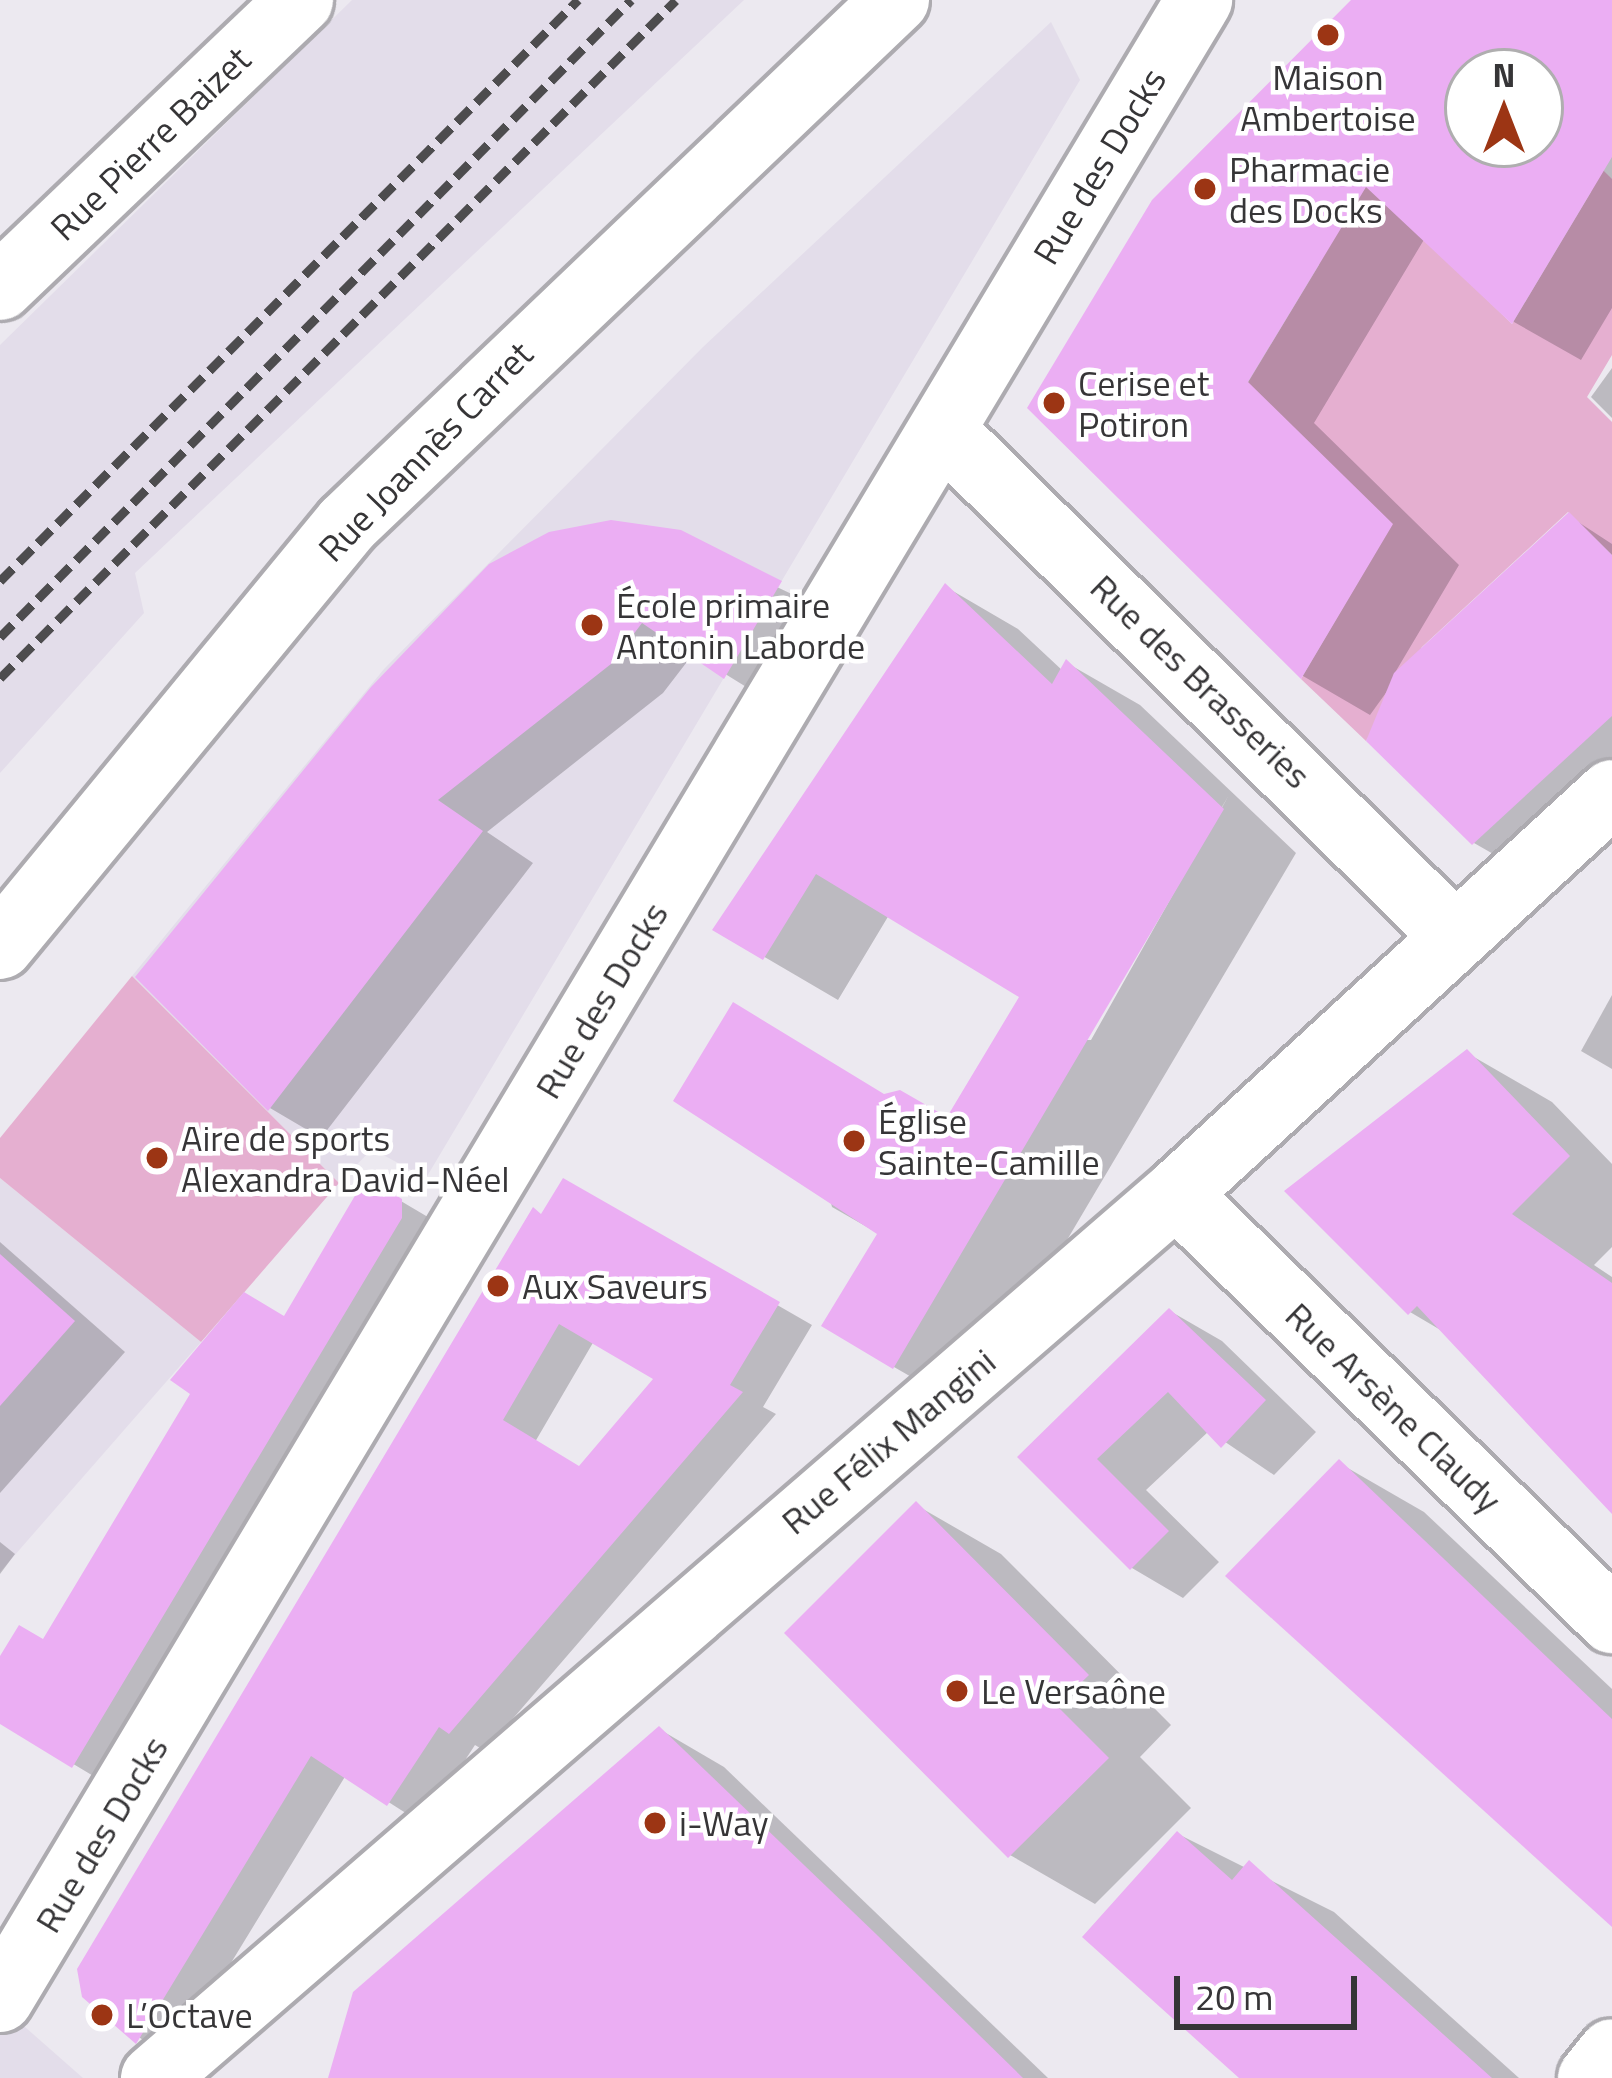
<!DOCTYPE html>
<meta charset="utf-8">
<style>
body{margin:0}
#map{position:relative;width:1612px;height:2078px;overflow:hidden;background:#ece9f0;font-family:"Titillium Web",sans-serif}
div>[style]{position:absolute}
.built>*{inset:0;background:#e3ddea}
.green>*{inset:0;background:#e5afd0}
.shadow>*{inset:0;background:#0003}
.building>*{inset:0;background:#ebaef3}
.roads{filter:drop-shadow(3px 0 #adabb0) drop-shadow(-3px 0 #adabb0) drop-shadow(0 3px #adabb0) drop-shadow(0 -3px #adabb0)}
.street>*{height:66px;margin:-33px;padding:0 33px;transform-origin:33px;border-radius:33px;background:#fff}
.secondary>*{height:66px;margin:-33px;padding:0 33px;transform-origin:33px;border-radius:33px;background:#fff}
.primary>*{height:66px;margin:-33px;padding:0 33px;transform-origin:33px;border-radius:33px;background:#fff}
.rail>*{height:9px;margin-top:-4.5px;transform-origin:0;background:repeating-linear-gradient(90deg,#4d4c4e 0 18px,transparent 0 27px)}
.dots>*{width:33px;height:33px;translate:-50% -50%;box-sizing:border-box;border:6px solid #fff;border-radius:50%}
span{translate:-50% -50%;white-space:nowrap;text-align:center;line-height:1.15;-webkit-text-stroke:9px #fff;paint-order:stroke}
.poi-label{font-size:36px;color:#363537}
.left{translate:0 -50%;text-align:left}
.street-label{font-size:36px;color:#363537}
.north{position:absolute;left:1444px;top:48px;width:120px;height:120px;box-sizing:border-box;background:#fff;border:3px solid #afaeaf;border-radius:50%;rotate:0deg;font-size:33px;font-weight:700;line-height:48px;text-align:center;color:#363537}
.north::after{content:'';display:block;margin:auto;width:42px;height:54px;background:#9c3514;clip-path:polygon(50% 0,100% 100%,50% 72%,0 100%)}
.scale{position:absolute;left:1174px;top:1976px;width:183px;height:54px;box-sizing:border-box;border:6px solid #363537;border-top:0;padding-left:15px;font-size:36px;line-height:42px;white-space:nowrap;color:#363537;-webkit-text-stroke:9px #fff;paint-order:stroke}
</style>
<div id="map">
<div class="built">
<div style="clip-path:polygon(352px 0,744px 0,135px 573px,144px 613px,0 773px,0 345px)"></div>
<div style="clip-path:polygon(1051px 22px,1080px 80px,426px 1178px,372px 1149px,339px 1183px,132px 976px,384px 669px,703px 347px)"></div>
<div style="clip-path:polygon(0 1178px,201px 1342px,0 1572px)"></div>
<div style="clip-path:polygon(0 2005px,83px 2078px,0 2078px)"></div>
</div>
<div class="green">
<div style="clip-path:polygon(1267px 86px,1512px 324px,1591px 192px,1540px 108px,1612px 179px,1612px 355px,1587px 397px,1612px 422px,1612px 555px,1568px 512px,1422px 647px,1366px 741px,1301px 679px,1392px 524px,1235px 404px,1319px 265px)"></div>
<div style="clip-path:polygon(132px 976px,339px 1183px,201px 1342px,0 1178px,0 1138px)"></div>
</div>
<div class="shadow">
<div style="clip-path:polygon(evenodd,1355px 0,1612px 0,1612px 308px,1581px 360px,1514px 322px,1425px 238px,1314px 423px,1459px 565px,1393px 676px,1569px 516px,1612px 544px,1612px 769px,1509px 863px,1474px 843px,1393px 683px,1370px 715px,1303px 676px,1030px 407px,1355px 0,1468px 72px,1540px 72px,1540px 144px,1468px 144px,1468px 72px)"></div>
<div style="clip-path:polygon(1612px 368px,1612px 418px,1591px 397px)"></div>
<div style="clip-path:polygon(645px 525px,832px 613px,777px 706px,693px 654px,663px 693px,487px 832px,533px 863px,321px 1138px,270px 1108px,139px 977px)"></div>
<div style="clip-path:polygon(evenodd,946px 587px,1018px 629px,1063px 671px,1067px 663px,1140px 705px,1296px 853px,967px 1409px,894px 1367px,881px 1235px,832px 1207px,828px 1191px,887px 1097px,948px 1121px,1023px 996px,889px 915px,838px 1000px,717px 929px,946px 587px,1229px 795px,1091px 1040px,1084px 1040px,1229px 795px)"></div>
<div style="clip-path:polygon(1612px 995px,1612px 1069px,1581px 1051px)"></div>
<div style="clip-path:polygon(1467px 1053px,1552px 1102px,1612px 1164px,1612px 1247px,1594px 1265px,1612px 1277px,1612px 1505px,1449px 1335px,1410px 1312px)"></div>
<div style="clip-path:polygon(367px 1181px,460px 1236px,125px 1795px,0 1720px,0 1662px,44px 1643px,194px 1394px,285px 1319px)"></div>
<div style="clip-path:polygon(evenodd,564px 1182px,812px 1325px,763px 1407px,776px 1414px,485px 1751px,475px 1745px,423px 1824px,346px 1775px,171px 2061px,84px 1996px,564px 1182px,594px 1341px,658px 1379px,581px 1469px,535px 1442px,594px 1341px)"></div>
<div style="clip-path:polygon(0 1242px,125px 1352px,0 1493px)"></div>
<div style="clip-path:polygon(1170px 1311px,1222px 1341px,1316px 1432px,1274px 1475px,1209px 1431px,1146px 1490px,1219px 1562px,1183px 1598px,1132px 1568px,1021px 1457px)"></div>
<div style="clip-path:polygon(1339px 1463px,1424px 1512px,1612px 1689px,1612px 1918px)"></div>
<div style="clip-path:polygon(916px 1505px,1001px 1554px,1171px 1725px,1140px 1757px,1191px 1808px,1095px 1904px,1010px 1855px)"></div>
<div style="clip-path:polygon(0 1542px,15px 1554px,0 1574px)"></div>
<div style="clip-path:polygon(659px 1729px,724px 1767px,1048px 2078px,331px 2078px)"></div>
<div style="clip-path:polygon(1178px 1834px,1334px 1912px,1519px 2078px,1243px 2078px)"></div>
</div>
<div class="building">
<div style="clip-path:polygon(evenodd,1351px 0,1612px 0,1612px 157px,1512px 324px,1366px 187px,1248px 382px,1393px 524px,1301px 679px,1027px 408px,1152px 200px,1351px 0,1468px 72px,1540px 72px,1540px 144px,1468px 144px,1468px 72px)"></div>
<div style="clip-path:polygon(1569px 512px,1612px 555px,1612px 716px,1472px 845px,1366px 741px,1394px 673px)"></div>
<div style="clip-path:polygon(611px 520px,681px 530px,782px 581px,724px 679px,642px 623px,611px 664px,438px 800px,483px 831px,268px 1111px,135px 977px,371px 687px,489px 564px,549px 532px)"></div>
<div style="clip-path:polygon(945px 583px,1052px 684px,1066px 659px,1224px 809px,893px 1369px,821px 1326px,877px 1234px,673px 1101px,733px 1002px,884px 1094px,900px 1090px,947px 1117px,1019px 997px,816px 874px,763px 960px,712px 930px)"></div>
<div style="clip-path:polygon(1467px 1049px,1570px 1156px,1512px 1214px,1612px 1283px,1612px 1514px,1417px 1306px,1408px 1315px,1284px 1191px)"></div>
<div style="clip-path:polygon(366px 1177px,402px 1199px,402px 1218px,72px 1768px,0 1724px,0 1656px,19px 1625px,43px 1639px,190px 1394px,170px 1380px,244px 1292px,284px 1316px)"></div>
<div style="clip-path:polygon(evenodd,563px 1178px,780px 1302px,730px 1385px,743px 1392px,449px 1734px,439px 1727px,387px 1806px,311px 1756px,136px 2044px,82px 1997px,77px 1969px,533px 1207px,541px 1214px,563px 1178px,559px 1324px,653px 1379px,579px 1466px,503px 1420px,559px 1324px)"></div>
<div style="clip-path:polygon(0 1254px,75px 1321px,0 1406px)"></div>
<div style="clip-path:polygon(1169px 1308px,1266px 1400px,1221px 1448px,1168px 1392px,1097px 1459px,1169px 1531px,1130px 1570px,1017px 1457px)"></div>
<div style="clip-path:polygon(1339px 1459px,1612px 1719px,1612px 1927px,1225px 1576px)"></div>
<div style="clip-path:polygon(916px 1501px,1089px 1675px,1057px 1706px,1109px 1758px,1008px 1858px,784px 1633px)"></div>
<div style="clip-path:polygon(659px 1726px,876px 1934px,1023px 2078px,328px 2078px,353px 1992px)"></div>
<div style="clip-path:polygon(1177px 1831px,1232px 1880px,1249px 1860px,1492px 2078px,1239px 2078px,1082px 1937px)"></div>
</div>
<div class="roads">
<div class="street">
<div style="left:0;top:287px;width:415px;rotate:-43.7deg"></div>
<div style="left:943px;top:431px;width:719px;rotate:44.61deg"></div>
<div style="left:1176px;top:1194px;width:610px;rotate:44.34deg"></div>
<div style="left:0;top:1999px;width:2331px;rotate:-59.04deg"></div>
<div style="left:154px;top:2078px;width:1351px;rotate:-40.86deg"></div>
<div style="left:1176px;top:1194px;width:592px;rotate:-42.61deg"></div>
</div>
<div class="secondary">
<div style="left:0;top:946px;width:546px;rotate:-50.57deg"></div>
<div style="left:347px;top:524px;width:759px;rotate:-43.67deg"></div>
</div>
<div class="primary">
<div style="left:1591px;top:2078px;width:33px;rotate:-51deg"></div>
</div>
</div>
<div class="rail">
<div style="left:0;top:581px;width:820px;rotate:-45.15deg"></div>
<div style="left:0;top:637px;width:897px;rotate:-45.27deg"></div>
<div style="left:0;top:678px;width:957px;rotate:-45.08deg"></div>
</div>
<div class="dots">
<div style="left:1328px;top:35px;background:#9c3514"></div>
<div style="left:1205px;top:189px;background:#9c3514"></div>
<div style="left:1054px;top:403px;background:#9c3514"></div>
<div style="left:592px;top:625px;background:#9c3514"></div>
<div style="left:854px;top:1141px;background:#9c3514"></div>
<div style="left:157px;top:1158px;background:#9c3514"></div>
<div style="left:498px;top:1286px;background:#9c3514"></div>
<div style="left:957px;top:1691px;background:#9c3514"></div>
<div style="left:655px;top:1823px;background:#9c3514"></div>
<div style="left:102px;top:2015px;background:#9c3514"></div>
</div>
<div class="poi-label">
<span style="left:1328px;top:97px">Maison<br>Ambertoise</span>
<span class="left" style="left:1229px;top:189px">Pharmacie<br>des Docks</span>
<span class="left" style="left:1078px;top:403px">Cerise et<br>Potiron</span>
<span class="left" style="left:616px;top:625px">École primaire<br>Antonin Laborde</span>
<span class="left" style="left:878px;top:1141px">Église<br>Sainte-Camille</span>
<span class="left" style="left:181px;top:1158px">Aire de sports<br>Alexandra David-Néel</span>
<span class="left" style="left:522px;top:1286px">Aux Saveurs</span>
<span class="left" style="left:981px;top:1691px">Le Versaône</span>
<span class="left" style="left:679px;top:1823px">i-Way</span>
<span class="left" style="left:126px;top:2015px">L’Octave</span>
</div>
<div class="street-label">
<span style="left:150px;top:143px;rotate:-44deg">Rue Pierre Baizet</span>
<span style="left:1099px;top:166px;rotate:-59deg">Rue des Docks</span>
<span style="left:425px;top:451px;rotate:-46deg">Rue Joannès Carret</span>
<span style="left:1201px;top:681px;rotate:44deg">Rue des Brasseries</span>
<span style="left:601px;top:1000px;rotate:-59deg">Rue des Docks</span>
<span style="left:1394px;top:1407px;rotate:44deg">Rue Arsène Claudy</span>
<span style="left:888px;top:1441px;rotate:-40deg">Rue Félix Mangini</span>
<span style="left:101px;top:1834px;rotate:-59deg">Rue des Docks</span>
</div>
<div class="north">N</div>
<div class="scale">20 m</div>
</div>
